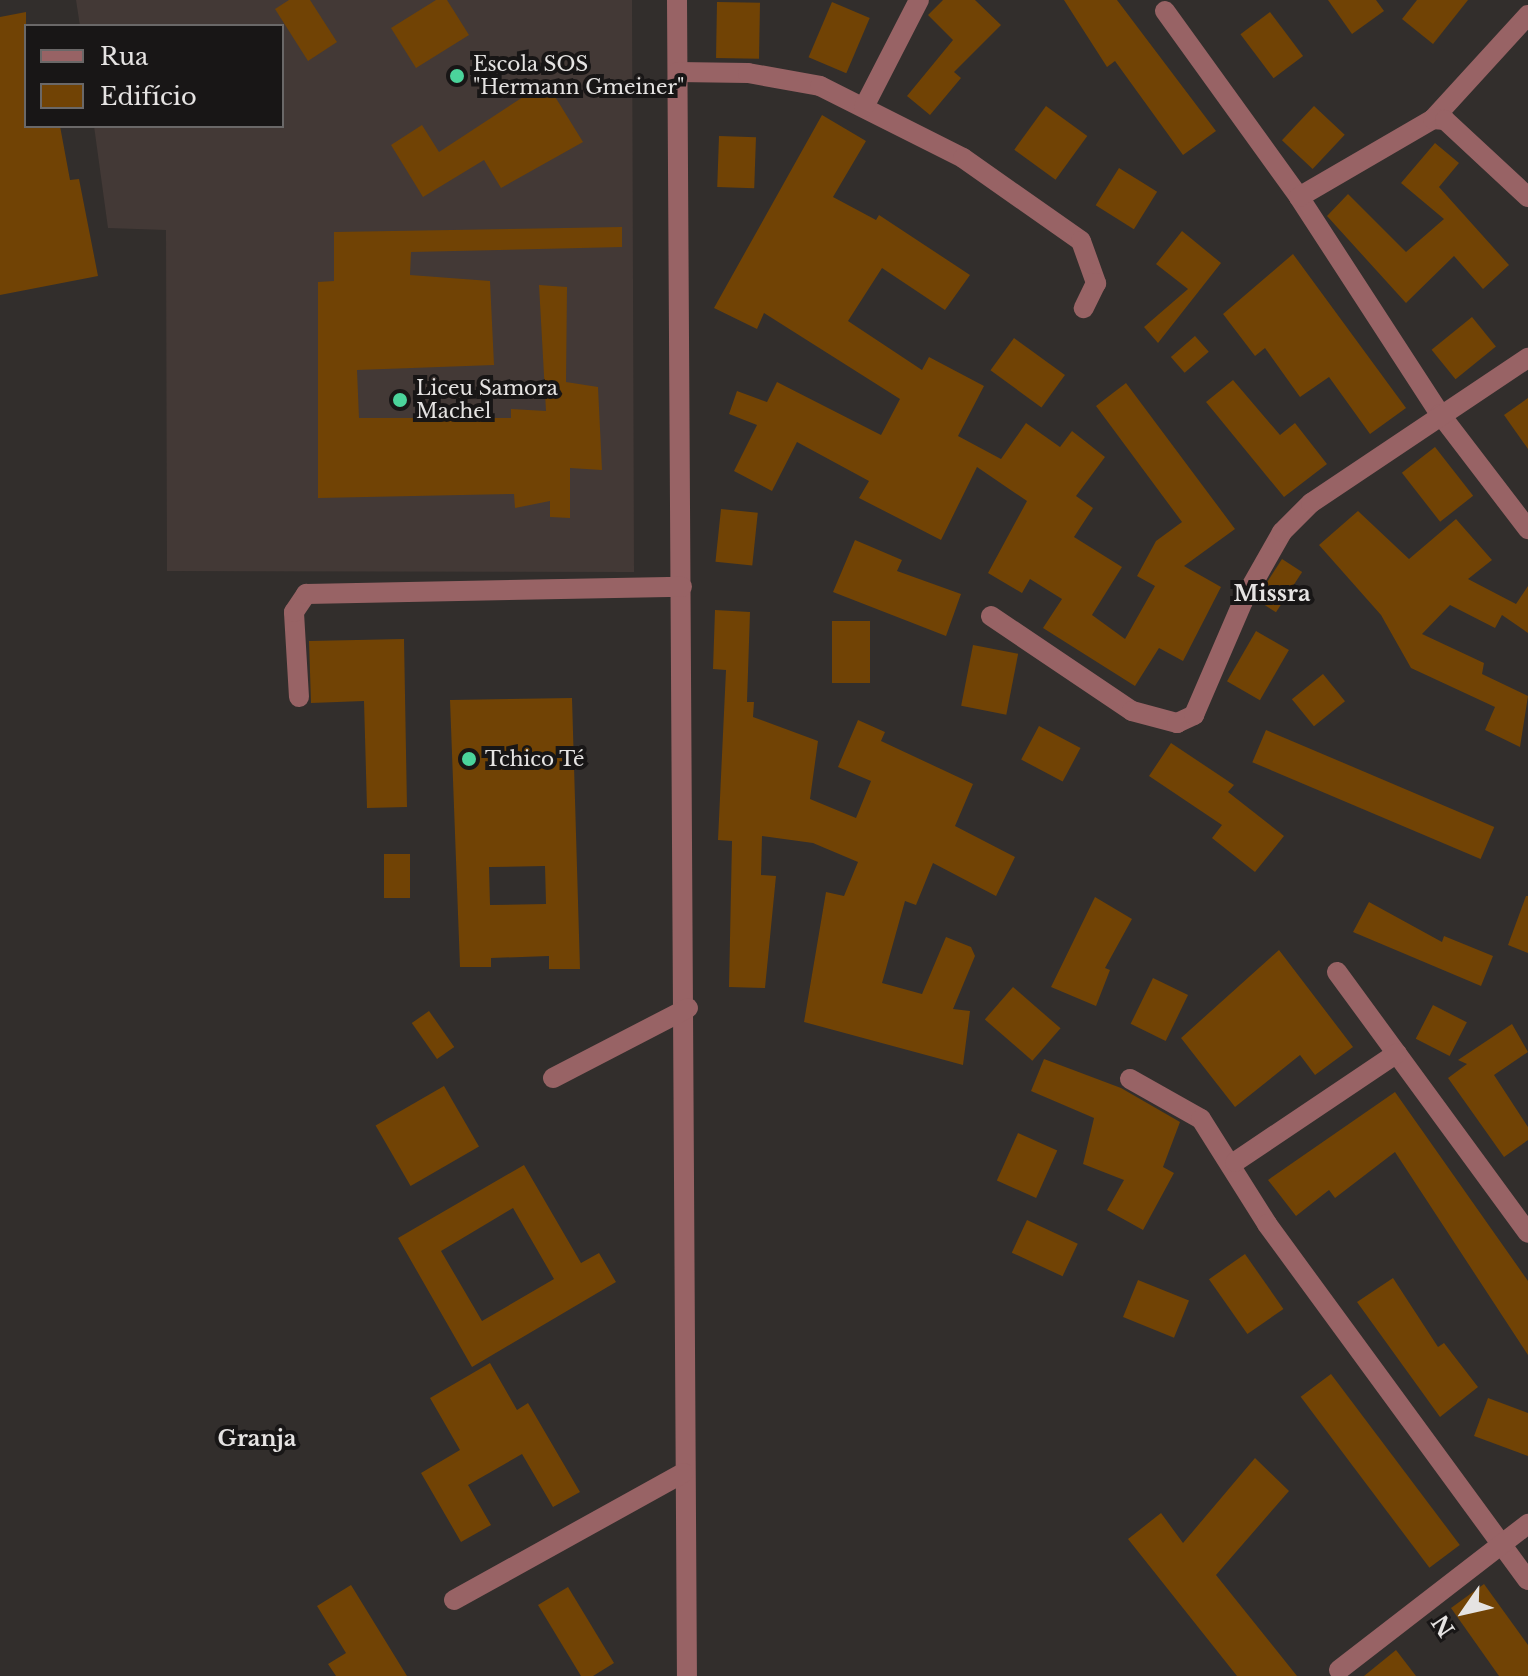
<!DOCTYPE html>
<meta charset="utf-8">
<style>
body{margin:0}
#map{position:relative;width:1528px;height:1676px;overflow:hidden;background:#322e2c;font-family:"Libre Baskerville",serif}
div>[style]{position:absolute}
.built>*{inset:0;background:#433936}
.building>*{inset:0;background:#714305;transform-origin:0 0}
.minor>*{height:20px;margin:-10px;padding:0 10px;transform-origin:10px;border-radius:10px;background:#986365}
.dots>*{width:22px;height:22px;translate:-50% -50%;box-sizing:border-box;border:4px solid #181616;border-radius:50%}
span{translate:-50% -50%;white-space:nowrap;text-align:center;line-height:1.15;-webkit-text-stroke:8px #181616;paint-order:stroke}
.poi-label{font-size:20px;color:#e5e3e2}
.left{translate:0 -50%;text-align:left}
.neighbourhood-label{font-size:22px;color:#e5e3e2;font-weight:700}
.legend{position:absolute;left:24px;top:24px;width:260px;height:104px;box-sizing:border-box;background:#181616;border:2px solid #6a6868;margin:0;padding:10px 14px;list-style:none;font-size:24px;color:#e5e3e2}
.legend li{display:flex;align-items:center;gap:16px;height:40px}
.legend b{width:40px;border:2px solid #6a6868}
.north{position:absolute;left:1424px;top:1572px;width:80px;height:80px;-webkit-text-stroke:6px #181616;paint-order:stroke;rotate:236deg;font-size:22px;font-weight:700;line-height:32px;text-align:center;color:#e5e3e2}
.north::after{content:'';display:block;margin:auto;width:28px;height:36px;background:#e5e3e2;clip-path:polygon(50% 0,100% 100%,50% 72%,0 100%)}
</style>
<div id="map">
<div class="built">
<div style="clip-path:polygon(76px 0,632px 0,634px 572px,167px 571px,166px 230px,108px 228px,94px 126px,282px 126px,282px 26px,80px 26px)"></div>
</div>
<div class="building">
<div style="clip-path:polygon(289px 0,310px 0,337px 42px,308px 61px,275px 9px)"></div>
<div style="clip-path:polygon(436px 0,447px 0,469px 35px,416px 68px,391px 28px)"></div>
<div style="clip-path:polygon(943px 0,975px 0,1001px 25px,954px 72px,961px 78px,930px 115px,907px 96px,953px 40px,928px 15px)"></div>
<div style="clip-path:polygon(1064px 0,1117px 0,1216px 131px,1183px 155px,1115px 61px,1107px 67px)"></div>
<div style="clip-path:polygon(1328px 0,1376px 0,1384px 11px,1352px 34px)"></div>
<div style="clip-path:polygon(1417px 0,1468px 0,1433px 44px,1402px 19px)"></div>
<div style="left:717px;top:2px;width:43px;height:56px;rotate:1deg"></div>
<div style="left:832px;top:2px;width:41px;height:60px;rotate:23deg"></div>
<div style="clip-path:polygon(26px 12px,26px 126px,60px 126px,70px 180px,79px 179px,98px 276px,0 295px,0 17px)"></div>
<div style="left:1270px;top:12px;width:55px;height:37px;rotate:53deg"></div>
<div style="clip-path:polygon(546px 82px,583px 142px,501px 188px,484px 160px,423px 197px,391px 145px,422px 125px,439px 152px)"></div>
<div style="left:1046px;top:106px;width:51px;height:54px;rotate:36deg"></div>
<div style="left:1314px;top:106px;width:42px;height:47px;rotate:43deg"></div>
<div style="clip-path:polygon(822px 115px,866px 141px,833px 197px,876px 220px,879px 215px,970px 275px,945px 310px,882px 268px,848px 321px,922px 370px,929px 357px,984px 386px,958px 436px,1001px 459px,1026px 423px,1060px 447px,1072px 431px,1105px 457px,1076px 496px,1093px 508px,1074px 537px,1122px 567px,1092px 615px,1125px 639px,1155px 586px,1137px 576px,1156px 541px,1182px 522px,1096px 406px,1126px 383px,1235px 529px,1184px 566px,1221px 587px,1183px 661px,1159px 648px,1135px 686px,1043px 628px,1062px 599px,1030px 579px,1022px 593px,988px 573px,1027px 501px,977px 467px,941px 540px,859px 498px,869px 481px,797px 442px,772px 491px,734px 471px,757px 425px,729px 414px,737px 391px,767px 402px,777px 382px,881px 435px,900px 399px,764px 313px,757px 329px,714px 308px)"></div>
<div style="left:719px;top:136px;width:37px;height:51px;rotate:2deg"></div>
<div style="clip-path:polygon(1435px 143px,1459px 163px,1439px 187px,1509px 265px,1483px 289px,1454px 256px,1406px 303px,1327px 216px,1348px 194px,1406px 252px,1444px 219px,1401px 183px)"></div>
<div style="left:1119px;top:168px;width:45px;height:44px;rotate:32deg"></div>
<div style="clip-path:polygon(622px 227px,622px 247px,411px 252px,410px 275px,490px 281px,494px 365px,357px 370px,359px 418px,511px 418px,511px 409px,546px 411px,539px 285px,567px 287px,566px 382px,598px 387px,602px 470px,570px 468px,570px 518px,550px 517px,550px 501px,515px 508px,514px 494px,318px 498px,318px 282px,334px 281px,334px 232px)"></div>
<div style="clip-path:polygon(1182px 231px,1221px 263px,1158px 343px,1144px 327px,1188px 289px,1156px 264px)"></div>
<div style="clip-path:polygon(1293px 254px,1406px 408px,1370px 434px,1329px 377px,1300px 397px,1265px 348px,1255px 356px,1223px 314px)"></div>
<div style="left:1472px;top:317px;width:38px;height:52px;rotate:51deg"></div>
<div style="left:1195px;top:336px;width:21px;height:32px;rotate:49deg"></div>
<div style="left:1014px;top:338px;width:63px;height:40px;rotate:36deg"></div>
<div style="clip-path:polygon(1233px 380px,1280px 435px,1295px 423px,1327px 464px,1284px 497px,1206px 402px)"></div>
<div style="clip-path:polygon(1528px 398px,1528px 449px,1504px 415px)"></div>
<div style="left:1435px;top:447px;width:62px;height:42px;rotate:52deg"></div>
<div style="left:721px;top:509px;width:37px;height:53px;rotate:6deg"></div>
<div style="clip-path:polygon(1358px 511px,1409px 559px,1456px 519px,1492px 560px,1468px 579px,1516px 604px,1528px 586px,1528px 633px,1502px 615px,1495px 628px,1450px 605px,1422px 634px,1484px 663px,1482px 674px,1528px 696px,1520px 747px,1485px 730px,1495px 707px,1411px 668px,1381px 615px,1319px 545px)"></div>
<div style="clip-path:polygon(855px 540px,902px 560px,897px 571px,961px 594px,946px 636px,833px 592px)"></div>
<div style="left:1282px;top:559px;width:24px;height:48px;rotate:33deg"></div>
<div style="clip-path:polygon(715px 610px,750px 612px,747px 702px,754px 702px,753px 717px,818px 741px,810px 799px,856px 818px,871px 781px,838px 767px,858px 720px,885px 732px,881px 741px,973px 784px,955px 826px,1015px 857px,996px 896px,933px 863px,916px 905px,905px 901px,882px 983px,922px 994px,946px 937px,971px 947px,975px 956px,953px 1009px,970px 1011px,963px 1065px,804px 1022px,826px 892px,844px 896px,858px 862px,813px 843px,762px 836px,761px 875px,776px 876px,765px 988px,729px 987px,732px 841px,718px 840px,726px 670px,713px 669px)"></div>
<div style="left:832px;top:621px;width:38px;height:62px"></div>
<div style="left:1256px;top:631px;width:38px;height:58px;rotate:30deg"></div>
<div style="clip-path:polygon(404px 639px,407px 807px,367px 808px,364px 701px,311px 703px,309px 641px)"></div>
<div style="left:973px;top:645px;width:46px;height:62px;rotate:11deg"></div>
<div style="left:1323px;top:674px;width:35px;height:40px;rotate:51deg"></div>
<div style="clip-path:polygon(evenodd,572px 698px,580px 969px,549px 969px,549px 956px,491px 958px,491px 967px,460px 967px,450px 700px,572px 698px,545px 866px,546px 904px,490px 905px,489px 867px,545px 866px)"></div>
<div style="left:1039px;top:726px;width:47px;height:38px;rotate:28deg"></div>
<div style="left:1266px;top:730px;width:248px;height:35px;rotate:23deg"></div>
<div style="clip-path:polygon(1171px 743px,1234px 785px,1228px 792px,1284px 836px,1255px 872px,1212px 838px,1222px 825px,1149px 776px)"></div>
<div style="left:384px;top:854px;width:26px;height:44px"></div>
<div style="clip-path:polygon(1526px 896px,1528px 896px,1528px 953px,1508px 945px)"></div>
<div style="clip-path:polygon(1095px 897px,1132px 919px,1105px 968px,1110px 970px,1096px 1006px,1051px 987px)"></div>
<div style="clip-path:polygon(1369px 902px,1442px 942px,1444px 936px,1493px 956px,1481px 986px,1353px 932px)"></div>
<div style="clip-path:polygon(1279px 950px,1353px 1047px,1315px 1075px,1300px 1055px,1235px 1107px,1181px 1038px)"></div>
<div style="left:1153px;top:978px;width:39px;height:51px;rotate:26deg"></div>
<div style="left:1013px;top:987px;width:63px;height:43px;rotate:41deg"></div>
<div style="left:1433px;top:1005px;width:38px;height:38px;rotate:27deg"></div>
<div style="left:429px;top:1011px;width:44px;height:21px;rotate:55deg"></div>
<div style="clip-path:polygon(1512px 1024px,1528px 1052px,1494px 1075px,1528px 1127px,1528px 1140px,1504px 1157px,1448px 1078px,1467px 1064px,1458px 1060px)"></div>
<div style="clip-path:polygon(1044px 1059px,1121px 1088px,1180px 1122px,1163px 1167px,1174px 1173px,1143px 1230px,1107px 1210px,1124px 1180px,1083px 1164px,1094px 1118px,1031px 1091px)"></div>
<div style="left:444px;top:1086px;width:70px;height:79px;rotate:60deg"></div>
<div style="clip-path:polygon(1395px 1092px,1528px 1281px,1528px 1355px,1395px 1152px,1335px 1198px,1329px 1190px,1296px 1216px,1268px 1180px)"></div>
<div style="left:1018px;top:1133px;width:43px;height:52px;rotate:24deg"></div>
<div style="clip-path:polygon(evenodd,524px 1165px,581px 1263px,599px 1253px,616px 1282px,472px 1367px,398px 1238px,524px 1165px,513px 1208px,554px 1279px,482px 1321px,441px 1251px,513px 1208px)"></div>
<div style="left:1027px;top:1220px;width:56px;height:36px;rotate:25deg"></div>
<div style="left:1245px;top:1254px;width:67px;height:44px;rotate:55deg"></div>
<div style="clip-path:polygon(1393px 1278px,1438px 1347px,1444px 1343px,1478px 1387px,1440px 1417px,1357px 1302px)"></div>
<div style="left:1138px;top:1280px;width:55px;height:40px;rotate:22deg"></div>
<div style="clip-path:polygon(490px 1363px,517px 1410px,528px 1403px,580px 1492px,553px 1507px,522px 1454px,468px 1485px,491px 1525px,461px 1542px,421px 1473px,460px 1450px,430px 1398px)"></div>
<div style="left:1331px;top:1374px;width:214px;height:38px;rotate:53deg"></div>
<div style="clip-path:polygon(1488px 1398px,1528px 1413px,1528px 1456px,1474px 1436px)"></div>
<div style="clip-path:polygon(1255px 1458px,1289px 1491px,1216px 1575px,1297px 1676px,1237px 1676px,1128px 1539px,1161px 1513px,1183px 1543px)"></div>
<div style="clip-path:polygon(1484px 1584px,1528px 1645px,1528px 1676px,1499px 1676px,1451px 1608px)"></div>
<div style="clip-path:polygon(351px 1585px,407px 1676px,336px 1676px,328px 1664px,346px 1653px,317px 1606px)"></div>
<div style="clip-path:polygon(568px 1587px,614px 1663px,593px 1676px,581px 1676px,538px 1605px)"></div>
<div style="clip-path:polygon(1396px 1650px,1416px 1676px,1364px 1676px)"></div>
</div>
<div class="minor">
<div style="left:677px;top:0;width:1676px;rotate:89.66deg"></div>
<div style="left:1165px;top:11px;width:229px;rotate:54.2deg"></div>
<div style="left:1299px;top:197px;width:259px;rotate:57deg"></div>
<div style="left:1440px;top:414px;width:145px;rotate:52.6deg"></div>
<div style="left:678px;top:72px;width:70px;rotate:0.8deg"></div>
<div style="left:748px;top:73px;width:73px;rotate:10.2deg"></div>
<div style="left:820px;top:86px;width:160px;rotate:26.7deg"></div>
<div style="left:963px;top:158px;width:144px;rotate:35.1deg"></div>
<div style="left:1081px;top:241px;width:45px;rotate:70.3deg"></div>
<div style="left:1096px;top:283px;width:28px;rotate:116deg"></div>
<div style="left:864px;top:107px;width:120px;rotate:-62.8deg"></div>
<div style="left:1433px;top:119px;width:141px;rotate:-47.6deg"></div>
<div style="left:1299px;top:197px;width:155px;rotate:-30.2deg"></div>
<div style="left:1433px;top:119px;width:12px;rotate:5deg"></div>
<div style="left:1445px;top:120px;width:113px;rotate:42.9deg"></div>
<div style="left:991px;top:616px;width:170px;rotate:34deg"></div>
<div style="left:1132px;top:711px;width:47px;rotate:14.9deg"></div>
<div style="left:1177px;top:723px;width:19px;rotate:-25deg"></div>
<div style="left:1194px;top:715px;width:124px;rotate:-66.7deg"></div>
<div style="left:1243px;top:601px;width:79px;rotate:-60.5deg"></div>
<div style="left:1282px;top:532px;width:41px;rotate:-45deg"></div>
<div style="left:1311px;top:503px;width:261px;rotate:-33.8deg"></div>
<div style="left:299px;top:697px;width:85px;rotate:-93.4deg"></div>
<div style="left:294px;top:612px;width:22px;rotate:-56deg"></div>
<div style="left:306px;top:594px;width:376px;rotate:-1.1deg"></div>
<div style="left:1337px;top:972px;width:323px;rotate:53.8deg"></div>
<div style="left:553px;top:1078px;width:152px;rotate:-27.4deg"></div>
<div style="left:1130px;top:1079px;width:81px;rotate:29.4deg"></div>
<div style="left:1201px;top:1119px;width:124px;rotate:57.8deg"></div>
<div style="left:1267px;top:1224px;width:441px;rotate:53.8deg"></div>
<div style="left:1235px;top:1162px;width:195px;rotate:-33.9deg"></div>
<div style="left:454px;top:1600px;width:262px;rotate:-29deg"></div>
<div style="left:1339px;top:1670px;width:239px;rotate:-37.7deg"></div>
</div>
<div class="dots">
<div style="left:457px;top:76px;background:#4bd49b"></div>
<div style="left:400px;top:400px;background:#4bd49b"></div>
<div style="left:469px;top:759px;background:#4bd49b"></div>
</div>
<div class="poi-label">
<span class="left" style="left:473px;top:76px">Escola SOS<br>"Hermann Gmeiner"</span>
<span class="left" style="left:416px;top:400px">Liceu Samora<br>Machel</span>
<span class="left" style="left:485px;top:759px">Tchico Té</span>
</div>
<div class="neighbourhood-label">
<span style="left:1272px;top:594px">Missra</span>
<span style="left:257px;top:1439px">Granja</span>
</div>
<ul class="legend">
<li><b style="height:10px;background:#986365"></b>Rua</li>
<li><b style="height:22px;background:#714305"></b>Edifício</li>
</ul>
<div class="north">N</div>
</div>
